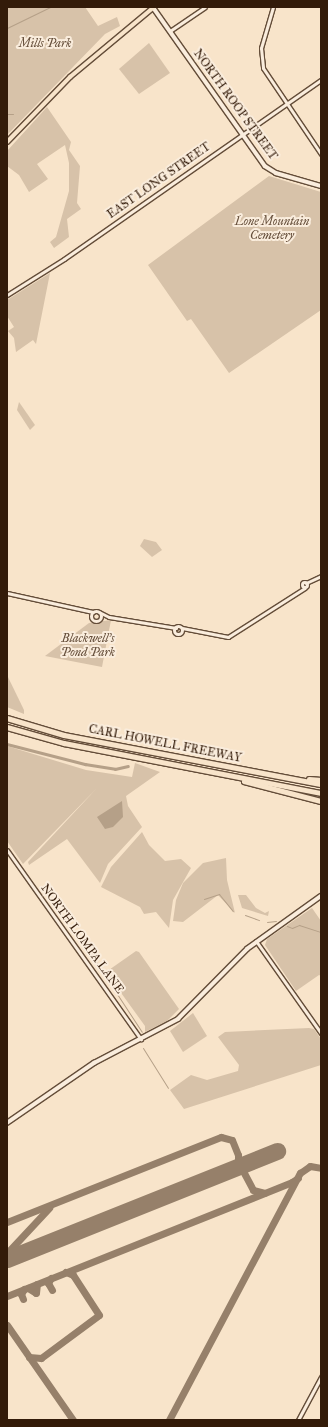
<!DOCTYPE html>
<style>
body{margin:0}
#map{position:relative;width:328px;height:1427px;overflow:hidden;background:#f8e4ca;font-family:"IM FELL Great Primer",serif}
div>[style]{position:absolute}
.green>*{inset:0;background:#d7c2a9}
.water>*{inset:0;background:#b5a088}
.stream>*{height:1px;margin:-0.5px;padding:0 0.5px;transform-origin:0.5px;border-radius:0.5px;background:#b5a088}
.canal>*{height:2.5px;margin:-1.25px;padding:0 1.25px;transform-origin:1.25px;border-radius:1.25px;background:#b5a088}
.taxiway>*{height:7px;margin:-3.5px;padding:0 3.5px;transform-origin:3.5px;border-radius:3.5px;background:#96806a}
.runway>*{height:17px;margin:-8.5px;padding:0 8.5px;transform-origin:8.5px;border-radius:8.5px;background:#96806a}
.roads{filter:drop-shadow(1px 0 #644d39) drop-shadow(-1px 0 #644d39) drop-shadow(0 1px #644d39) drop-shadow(0 -1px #644d39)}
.tertiary>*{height:3px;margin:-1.5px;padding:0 1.5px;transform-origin:1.5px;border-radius:1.5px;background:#faeddd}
.tertiary>.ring{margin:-1.5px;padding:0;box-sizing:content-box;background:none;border:3px solid #faeddd;border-radius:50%}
.secondary>*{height:3.5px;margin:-1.75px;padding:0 1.75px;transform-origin:1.75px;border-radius:1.75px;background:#faeddd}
.primary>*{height:4px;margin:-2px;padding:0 2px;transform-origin:2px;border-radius:2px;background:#f8e4ca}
.motorway>*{height:4.5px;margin:-2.25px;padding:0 2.25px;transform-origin:2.25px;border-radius:2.25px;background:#f8e4ca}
span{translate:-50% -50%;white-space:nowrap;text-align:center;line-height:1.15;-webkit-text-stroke:4px #faeddd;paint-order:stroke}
.park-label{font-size:12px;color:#644d39;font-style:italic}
.street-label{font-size:12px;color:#331b09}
.frame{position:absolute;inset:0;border:8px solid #331b09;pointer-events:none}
</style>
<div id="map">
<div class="green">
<div style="clip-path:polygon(7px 7px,85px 7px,98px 26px,117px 17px,120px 26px,105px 34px,7px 135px)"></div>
<div style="clip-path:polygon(149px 43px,170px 73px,139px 94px,119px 69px)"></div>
<div style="clip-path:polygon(47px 107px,71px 142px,69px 150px,80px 166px,77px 203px,81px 209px,67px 219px,69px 237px,54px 248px,50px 242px,56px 237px,69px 191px,69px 163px,65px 145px,37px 164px,48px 179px,29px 192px,19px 175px,7px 166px,7px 151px)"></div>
<div style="clip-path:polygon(269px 176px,321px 192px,321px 310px,229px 373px,191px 319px,187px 321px,148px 265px)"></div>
<div style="clip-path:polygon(50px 273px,36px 344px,33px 340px,16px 352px,14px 338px,8px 331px,14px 327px,7px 316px,7px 300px)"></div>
<div style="clip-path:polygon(19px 402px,35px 425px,30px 430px,17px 410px)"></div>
<div style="clip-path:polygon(144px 539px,156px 542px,162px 550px,152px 557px,140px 546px)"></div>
<div style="clip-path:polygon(111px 620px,102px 667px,45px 656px,89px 623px)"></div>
<div style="clip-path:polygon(7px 675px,24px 710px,24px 714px,7px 707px)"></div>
<div style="clip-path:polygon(7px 746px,86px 770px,132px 777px,135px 763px,160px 772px,126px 796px,128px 806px,142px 827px,108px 864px,100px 883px,67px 839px,29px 865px,28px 862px,97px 788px,23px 864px,7px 841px)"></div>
<div style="clip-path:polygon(142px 832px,149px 845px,165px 861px,181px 859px,191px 868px,173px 900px,169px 928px,156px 912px,144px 914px,140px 907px,101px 887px,111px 867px)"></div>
<div style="clip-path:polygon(226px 858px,227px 880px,235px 913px,218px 895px,183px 922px,173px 921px,176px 900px,183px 883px,203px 863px)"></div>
<div style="clip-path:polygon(238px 895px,246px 895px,256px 908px,265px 913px,269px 911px,268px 916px,242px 908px)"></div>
<div style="clip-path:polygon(312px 908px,321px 921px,321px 976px,319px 975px,296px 991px,265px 945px,267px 939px)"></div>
<div style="clip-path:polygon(136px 951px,139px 952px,179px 1009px,167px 1021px,145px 1032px,145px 1026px,106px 972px)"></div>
<div style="clip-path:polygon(193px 1013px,207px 1036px,183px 1052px,170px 1031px)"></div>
<div style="clip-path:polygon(309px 1028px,314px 1029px,321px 1039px,321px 1065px,184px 1109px,170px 1090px,191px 1075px,207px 1080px,238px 1071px,239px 1065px,218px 1037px,225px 1032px)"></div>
</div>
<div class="water">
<div style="clip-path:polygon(122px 801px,123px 817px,113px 827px,105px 829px,97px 817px)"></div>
</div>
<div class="stream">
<div style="left:7px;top:28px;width:48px;rotate:-26deg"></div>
<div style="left:7px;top:114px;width:6px"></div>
<div style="left:204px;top:899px;width:16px;rotate:-18deg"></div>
<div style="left:219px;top:894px;width:22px;rotate:51deg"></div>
<div style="left:245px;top:915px;width:15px;rotate:20deg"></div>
<div style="left:267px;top:922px;width:9px;rotate:-6deg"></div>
<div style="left:287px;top:926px;width:5px;rotate:22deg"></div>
<div style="left:292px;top:928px;width:8px;rotate:-23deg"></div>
<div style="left:299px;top:925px;width:23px;rotate:18deg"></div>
<div style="left:87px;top:948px;width:24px;rotate:57deg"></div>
<div style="left:104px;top:974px;width:69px;rotate:56.8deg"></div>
<div style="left:143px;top:1048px;width:47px;rotate:58deg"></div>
</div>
<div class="canal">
<div style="left:7px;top:744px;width:81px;rotate:14.4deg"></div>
<div style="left:85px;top:764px;width:30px;rotate:9deg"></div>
<div style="left:115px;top:769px;width:13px;rotate:-13deg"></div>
</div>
<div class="taxiway">
<div style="left:232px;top:1169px;width:11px;rotate:10deg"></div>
<div style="left:243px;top:1171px;width:21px;rotate:62deg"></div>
<div style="left:253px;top:1190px;width:12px;rotate:14deg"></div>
<div style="left:7px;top:1222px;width:230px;rotate:-21.7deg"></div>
<div style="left:221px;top:1137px;width:11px;rotate:15deg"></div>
<div style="left:232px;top:1140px;width:16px;rotate:68deg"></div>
<div style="left:238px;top:1155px;width:8px;rotate:90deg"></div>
<div style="left:238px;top:1163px;width:8px;rotate:135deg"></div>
<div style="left:7px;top:1253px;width:62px;rotate:-47deg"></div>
<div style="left:7px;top:1259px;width:5px;rotate:-22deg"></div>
<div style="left:51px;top:1278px;width:6px;rotate:121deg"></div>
<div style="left:48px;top:1283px;width:8px;rotate:60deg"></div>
<div style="left:28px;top:1288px;width:9px;rotate:32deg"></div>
<div style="left:36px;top:1293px;width:9px;rotate:-84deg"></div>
<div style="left:7px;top:1296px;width:307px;rotate:-21.8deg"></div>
<div style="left:292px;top:1182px;width:7px;rotate:-34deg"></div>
<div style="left:23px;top:1299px;width:5px;rotate:-112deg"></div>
<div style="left:21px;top:1294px;width:6px;rotate:-59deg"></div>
<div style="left:7px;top:1325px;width:116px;rotate:55.2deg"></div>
<div style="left:29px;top:1357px;width:12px;rotate:5deg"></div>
<div style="left:41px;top:1358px;width:72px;rotate:-36.6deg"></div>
<div style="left:99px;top:1315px;width:48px;rotate:-123deg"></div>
<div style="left:73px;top:1275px;width:8px;rotate:-157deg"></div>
<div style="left:169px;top:1420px;width:280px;rotate:-62.1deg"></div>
<div style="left:300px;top:1173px;width:12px;rotate:-35deg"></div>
<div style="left:310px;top:1166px;width:11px;rotate:10deg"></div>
</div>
<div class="runway">
<div style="left:7px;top:1259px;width:291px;rotate:-21.8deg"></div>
</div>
<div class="roads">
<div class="tertiary">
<div style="left:273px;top:7px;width:43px;rotate:106.3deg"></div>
<div style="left:261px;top:48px;width:20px;rotate:84deg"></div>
<div style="left:263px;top:68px;width:104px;rotate:56deg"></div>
<div style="left:170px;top:31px;width:42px;rotate:-34.4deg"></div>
<div style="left:7px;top:295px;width:67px;rotate:-32.3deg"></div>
<div style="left:64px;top:259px;width:313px;rotate:-34.9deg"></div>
<div class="ring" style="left:302.5px;top:582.5px;width:2px;height:2px"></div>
<div style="left:306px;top:583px;width:17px;rotate:-25deg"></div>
<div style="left:7px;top:593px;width:88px;rotate:12.5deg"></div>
<div class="ring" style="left:91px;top:611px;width:7px;height:7px"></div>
<div style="left:99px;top:612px;width:11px;rotate:27deg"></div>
<div style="left:109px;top:617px;width:68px;rotate:9.3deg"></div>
<div class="ring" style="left:174px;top:626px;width:5px;height:5px"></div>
<div style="left:182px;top:628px;width:47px;rotate:11.1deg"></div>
<div style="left:228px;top:637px;width:91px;rotate:-32.5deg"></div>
<div style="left:7px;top:850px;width:232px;rotate:54.7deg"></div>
<div style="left:256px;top:941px;width:113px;rotate:54.8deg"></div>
<div style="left:298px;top:1420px;width:49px;rotate:-61.9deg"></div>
</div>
<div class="secondary">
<div style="left:153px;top:7px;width:194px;rotate:54.8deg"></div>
<div style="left:265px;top:166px;width:13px;rotate:32deg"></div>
<div style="left:276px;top:173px;width:47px;rotate:16.1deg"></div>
<div style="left:7px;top:1123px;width:106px;rotate:-34.6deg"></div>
<div style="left:94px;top:1063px;width:95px;rotate:-27.6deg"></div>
<div style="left:178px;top:1019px;width:98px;rotate:-45.4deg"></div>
<div style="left:247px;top:949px;width:91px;rotate:-35.6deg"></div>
</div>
<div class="primary">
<div style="left:7px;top:142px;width:91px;rotate:-45.9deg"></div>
<div style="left:70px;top:77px;width:109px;rotate:-39.8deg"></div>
</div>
<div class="motorway">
<div style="left:7px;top:718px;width:59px;rotate:16.6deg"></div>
<div style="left:64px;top:735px;width:262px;rotate:10.8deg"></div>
<div style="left:7px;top:727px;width:59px;rotate:15.7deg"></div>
<div style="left:64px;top:743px;width:262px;rotate:11deg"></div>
<div style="left:309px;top:779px;width:12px;rotate:5deg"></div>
<div style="left:244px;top:781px;width:80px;rotate:14.6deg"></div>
</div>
</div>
<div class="park-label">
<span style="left:45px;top:44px">Mills Park</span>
<span style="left:272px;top:229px">Lone Mountain<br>Cemetery</span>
<span style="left:88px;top:646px">Blackwell's<br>Pond Park</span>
</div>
<div class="street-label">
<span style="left:235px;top:105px;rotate:54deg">NORTH ROOP STREET</span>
<span style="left:159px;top:181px;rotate:-35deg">EAST LONG STREET</span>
<span style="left:165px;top:744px;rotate:11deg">CARL HOWELL FREEWAY</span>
<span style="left:82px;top:939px;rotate:54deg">NORTH LOMPA LANE</span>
</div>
<div class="frame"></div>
</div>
